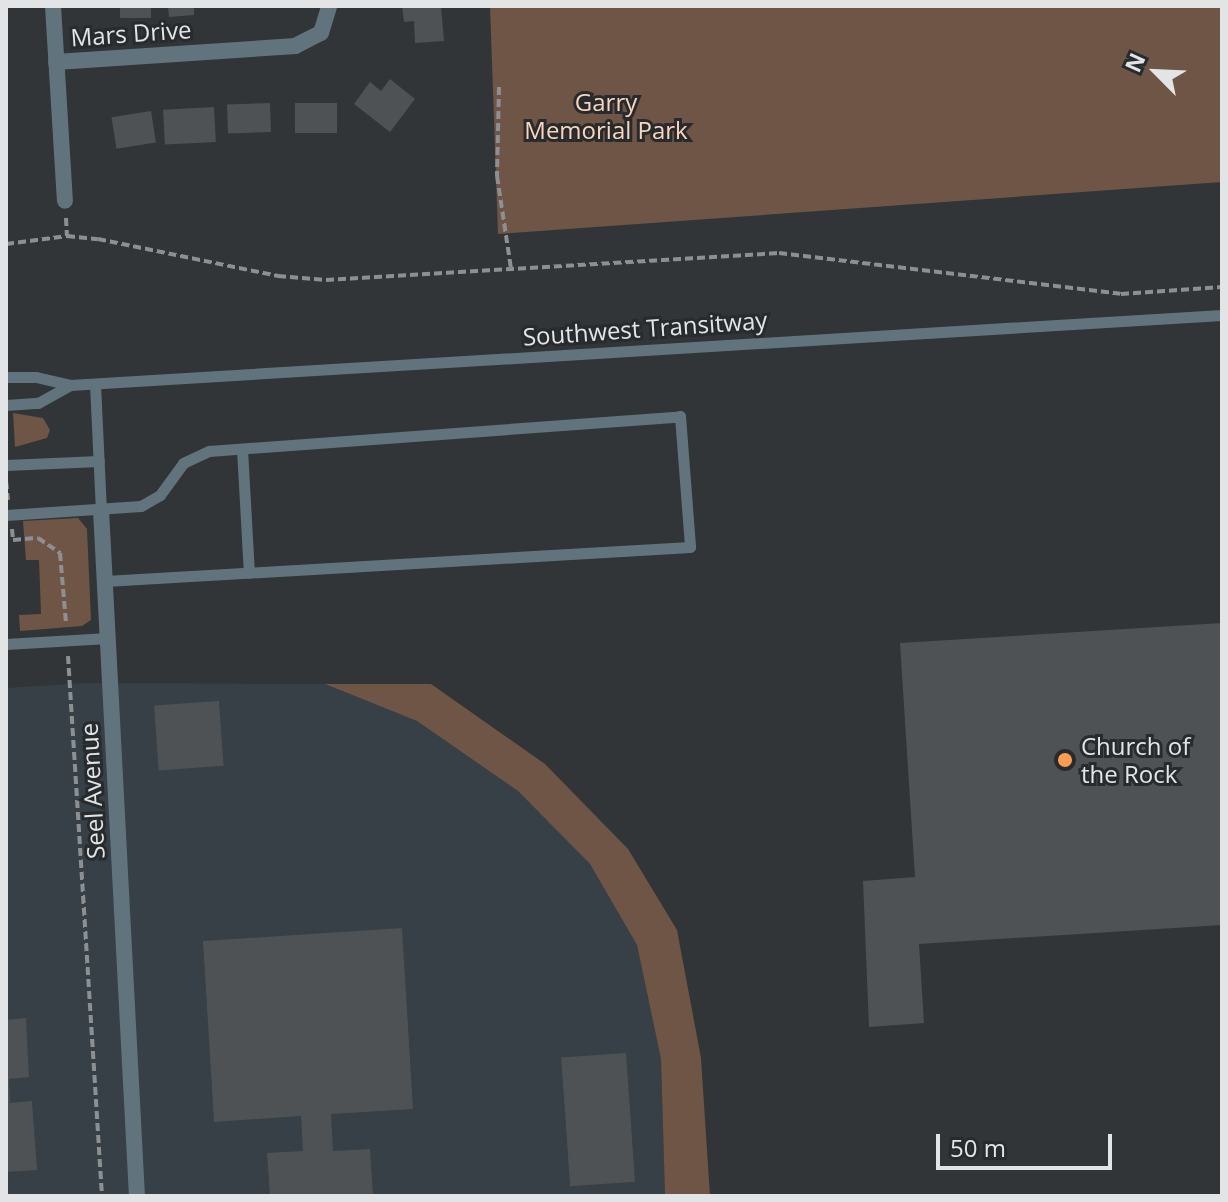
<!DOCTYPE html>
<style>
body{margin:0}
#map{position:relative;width:1228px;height:1202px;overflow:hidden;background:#313537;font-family:"Open Sans",sans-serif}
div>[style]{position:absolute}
.built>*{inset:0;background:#364046}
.green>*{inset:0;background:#6e5545}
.building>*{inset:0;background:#4e5255;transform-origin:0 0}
.path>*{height:4px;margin-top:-2px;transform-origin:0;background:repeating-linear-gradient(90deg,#8d9092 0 8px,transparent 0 12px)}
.lane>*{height:11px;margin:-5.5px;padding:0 5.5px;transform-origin:5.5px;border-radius:5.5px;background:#61747d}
.street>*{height:16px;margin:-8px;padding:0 8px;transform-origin:8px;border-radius:8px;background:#61747d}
.dots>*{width:22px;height:22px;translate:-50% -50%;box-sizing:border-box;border:4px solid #272b2d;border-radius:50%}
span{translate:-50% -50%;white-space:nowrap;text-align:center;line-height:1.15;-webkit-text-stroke:6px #272b2d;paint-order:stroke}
.street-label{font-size:24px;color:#e2e4e6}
.park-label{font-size:24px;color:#fad5bc}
.poi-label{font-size:24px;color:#e2e4e6}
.left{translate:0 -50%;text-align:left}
.frame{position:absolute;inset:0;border:8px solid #e2e4e6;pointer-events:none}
.north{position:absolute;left:1116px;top:32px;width:80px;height:80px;-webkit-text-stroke:6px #272b2d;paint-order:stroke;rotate:294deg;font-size:22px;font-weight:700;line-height:32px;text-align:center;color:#e2e4e6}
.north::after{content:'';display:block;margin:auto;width:28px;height:36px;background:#e2e4e6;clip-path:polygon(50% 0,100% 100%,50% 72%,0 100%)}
.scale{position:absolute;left:936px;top:1134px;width:176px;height:36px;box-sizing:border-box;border:4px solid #e2e4e6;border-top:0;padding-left:10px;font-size:24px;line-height:28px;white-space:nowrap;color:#e2e4e6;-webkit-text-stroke:6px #272b2d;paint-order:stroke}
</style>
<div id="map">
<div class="built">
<div style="clip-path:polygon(84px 683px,325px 684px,417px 721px,518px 791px,590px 864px,637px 945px,661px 1059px,665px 1196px,6px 1196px,6px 688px)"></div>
</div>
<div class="green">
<div style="clip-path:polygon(490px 6px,1222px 6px,1222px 182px,498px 234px)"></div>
<div style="clip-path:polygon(13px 413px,43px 418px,50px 430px,47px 438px,15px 447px)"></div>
<div style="clip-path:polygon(78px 518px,87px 529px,91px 620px,82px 626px,20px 631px,19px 615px,41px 614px,39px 560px,26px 560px,23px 521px)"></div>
<div style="clip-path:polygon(325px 684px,431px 684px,545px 764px,628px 849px,677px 930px,701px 1058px,710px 1196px,665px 1196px,661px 1059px,637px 945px,590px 864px,518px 791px,417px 721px)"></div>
</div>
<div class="building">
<div style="left:120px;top:6px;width:31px;height:12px"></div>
<div style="clip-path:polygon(168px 6px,194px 6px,194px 15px,169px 17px)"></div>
<div style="clip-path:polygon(402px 6px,441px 6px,444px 41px,415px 43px,414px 21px,404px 22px)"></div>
<div style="clip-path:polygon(390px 79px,415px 99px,390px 132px,354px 104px,370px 82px,381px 91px)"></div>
<div style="left:270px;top:103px;width:29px;height:43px;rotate:88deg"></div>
<div style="left:295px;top:103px;width:42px;height:30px"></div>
<div style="left:214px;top:107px;width:35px;height:51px;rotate:87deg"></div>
<div style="left:151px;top:111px;width:32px;height:40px;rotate:81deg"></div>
<div style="clip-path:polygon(1222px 623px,1222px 925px,919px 944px,924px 1023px,869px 1027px,863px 881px,915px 877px,900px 643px)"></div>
<div style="left:219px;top:701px;width:65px;height:65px;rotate:86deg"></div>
<div style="clip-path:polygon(402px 928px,413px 1109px,331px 1114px,333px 1151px,370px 1149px,373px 1196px,270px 1196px,267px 1153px,303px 1151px,301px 1116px,214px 1122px,203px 941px)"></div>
<div style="clip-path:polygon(26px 1018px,29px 1077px,9px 1079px,10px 1103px,32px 1101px,37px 1170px,6px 1172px,6px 1020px)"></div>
<div style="left:626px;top:1053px;width:129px;height:65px;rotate:86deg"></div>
</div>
<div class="path">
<div style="left:499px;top:87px;width:89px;rotate:91.3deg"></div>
<div style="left:497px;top:176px;width:94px;rotate:81.4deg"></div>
<div style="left:66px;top:218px;width:18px;rotate:87deg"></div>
<div style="left:6px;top:244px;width:62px;rotate:-7.5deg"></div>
<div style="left:67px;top:236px;width:31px;rotate:6deg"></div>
<div style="left:98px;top:239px;width:184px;rotate:11.6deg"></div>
<div style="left:278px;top:276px;width:48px;rotate:4.8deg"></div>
<div style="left:326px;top:280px;width:454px;rotate:-3.4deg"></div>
<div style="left:779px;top:253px;width:344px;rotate:6.8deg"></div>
<div style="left:1121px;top:294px;width:101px;rotate:-4deg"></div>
<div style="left:6px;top:481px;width:19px;rotate:84deg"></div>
<div style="left:12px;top:529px;width:11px;rotate:85deg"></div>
<div style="left:13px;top:540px;width:25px;rotate:-5deg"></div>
<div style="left:38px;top:538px;width:27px;rotate:34deg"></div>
<div style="left:60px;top:553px;width:70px;rotate:85.1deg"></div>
<div style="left:68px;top:656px;width:541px;rotate:86.4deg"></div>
</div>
<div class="lane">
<div style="left:6px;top:377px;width:30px"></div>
<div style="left:36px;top:377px;width:35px;rotate:13deg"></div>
<div style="left:70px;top:385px;width:1154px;rotate:-3.48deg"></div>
<div style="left:95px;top:384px;width:126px;rotate:87.3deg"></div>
<div style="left:6px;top:405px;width:32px;rotate:-4deg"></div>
<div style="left:38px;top:403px;width:37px;rotate:-29deg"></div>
<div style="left:242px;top:449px;width:124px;rotate:86.8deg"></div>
<div style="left:6px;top:465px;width:93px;rotate:-2.5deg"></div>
<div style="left:6px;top:515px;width:135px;rotate:-3.8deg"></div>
<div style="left:141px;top:506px;width:22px;rotate:-30deg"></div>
<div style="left:160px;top:495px;width:39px;rotate:-54deg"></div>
<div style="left:183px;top:463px;width:29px;rotate:-25deg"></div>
<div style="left:209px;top:451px;width:472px;rotate:-4.2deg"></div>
<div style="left:680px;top:416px;width:131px;rotate:85.6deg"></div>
<div style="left:690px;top:547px;width:586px;rotate:176.67deg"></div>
<div style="left:6px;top:644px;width:102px;rotate:-3.4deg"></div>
</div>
<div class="street">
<div style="left:53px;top:6px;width:195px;rotate:86.5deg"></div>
<div style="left:56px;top:62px;width:240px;rotate:-3.8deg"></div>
<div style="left:295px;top:46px;width:29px;rotate:-27deg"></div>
<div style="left:321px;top:33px;width:28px;rotate:-73deg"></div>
<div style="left:101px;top:510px;width:687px;rotate:87deg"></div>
</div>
<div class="dots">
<div style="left:1065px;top:760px;background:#fd9d54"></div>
</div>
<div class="street-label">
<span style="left:131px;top:33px;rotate:-4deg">Mars Drive</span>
<span style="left:645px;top:328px;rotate:-4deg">Southwest Transitway</span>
<span style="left:92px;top:791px;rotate:-93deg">Seel Avenue</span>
</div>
<div class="park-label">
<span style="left:606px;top:116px">Garry<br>Memorial Park</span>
</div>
<div class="poi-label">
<span class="left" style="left:1081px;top:760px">Church of<br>the Rock</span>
</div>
<div class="frame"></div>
<div class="north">N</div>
<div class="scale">50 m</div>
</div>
